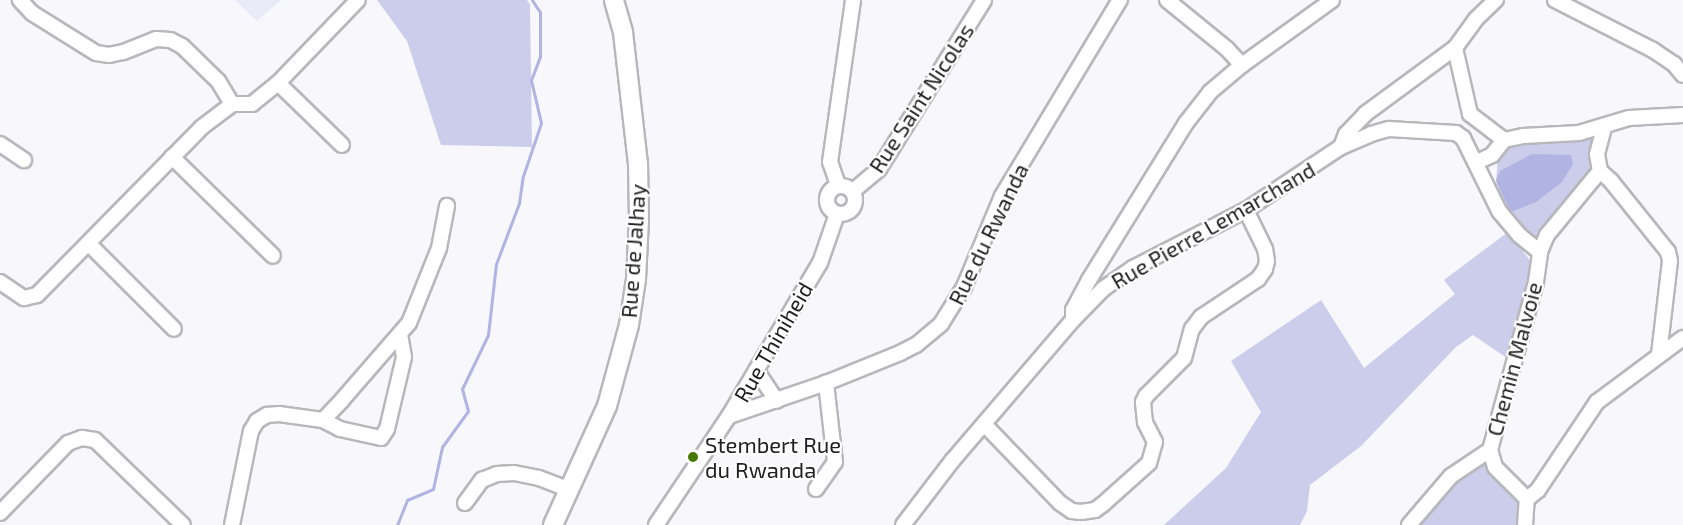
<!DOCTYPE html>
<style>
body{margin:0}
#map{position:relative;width:1683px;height:525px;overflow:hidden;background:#f7f7fc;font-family:"Exo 2",sans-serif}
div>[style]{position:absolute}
.built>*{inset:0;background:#eaebf7}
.green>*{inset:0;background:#cbcdeb}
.water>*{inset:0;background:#b1b3e2}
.stream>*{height:3px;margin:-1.5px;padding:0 1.5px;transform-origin:1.5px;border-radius:1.5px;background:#b1b3e2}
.roads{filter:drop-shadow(2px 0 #b7b7bc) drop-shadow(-2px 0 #b7b7bc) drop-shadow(0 2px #b7b7bc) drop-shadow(0 -2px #b7b7bc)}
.street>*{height:14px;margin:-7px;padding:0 7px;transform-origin:7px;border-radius:7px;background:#fff}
.street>.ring{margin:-7px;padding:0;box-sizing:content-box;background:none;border:14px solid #fff;border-radius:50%}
.secondary>*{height:18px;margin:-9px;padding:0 9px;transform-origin:9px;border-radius:9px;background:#fff}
.dots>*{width:16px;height:16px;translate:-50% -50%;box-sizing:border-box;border:3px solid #fff;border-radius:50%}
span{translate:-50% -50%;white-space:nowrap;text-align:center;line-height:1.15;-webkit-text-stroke:4.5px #fff;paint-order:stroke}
.street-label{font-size:22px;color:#212122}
.poi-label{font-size:22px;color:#212122}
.left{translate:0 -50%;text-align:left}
</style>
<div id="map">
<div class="built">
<div style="clip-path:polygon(235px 0,281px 0,257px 21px)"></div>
</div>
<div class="green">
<div style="clip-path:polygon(377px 0,527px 0,530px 5px,532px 147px,441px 145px,407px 41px)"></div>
<div style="clip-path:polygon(1592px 135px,1596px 137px,1593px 172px,1542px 234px,1531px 240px,1517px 225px,1501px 195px,1496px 181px,1498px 158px,1510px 146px,1526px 141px)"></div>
<div style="clip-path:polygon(1508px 232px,1532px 263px,1529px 286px,1507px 358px,1473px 335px,1456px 347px,1361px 446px,1310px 485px,1307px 511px,1300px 525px,1164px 525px,1226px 468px,1261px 412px,1231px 361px,1321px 300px,1364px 368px,1455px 294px,1444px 280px)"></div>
<div style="clip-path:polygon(1482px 460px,1523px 501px,1520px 525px,1413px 525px,1442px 490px)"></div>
</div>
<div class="water">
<div style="clip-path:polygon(1532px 154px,1571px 155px,1573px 164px,1562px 182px,1536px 202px,1511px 212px,1496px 181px,1500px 171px)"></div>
</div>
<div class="stream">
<div style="left:397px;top:525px;width:27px;rotate:-68deg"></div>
<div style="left:407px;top:500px;width:28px;rotate:-23deg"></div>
<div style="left:433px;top:489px;width:43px;rotate:-77.9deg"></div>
<div style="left:442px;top:447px;width:44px;rotate:-54.2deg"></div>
<div style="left:468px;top:411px;width:23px;rotate:-105deg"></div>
<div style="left:462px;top:389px;width:60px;rotate:-64.3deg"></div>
<div style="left:488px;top:335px;width:71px;rotate:-83.6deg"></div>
<div style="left:496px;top:264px;width:65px;rotate:-69.3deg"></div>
<div style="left:519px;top:203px;width:27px;rotate:-82deg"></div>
<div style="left:523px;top:176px;width:56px;rotate:-71.2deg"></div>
<div style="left:541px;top:123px;width:44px;rotate:-103.1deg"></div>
<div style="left:531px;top:80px;width:25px;rotate:-69deg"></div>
<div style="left:540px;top:57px;width:45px;rotate:-90deg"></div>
<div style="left:540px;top:12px;width:14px;rotate:-124deg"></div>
</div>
<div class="roads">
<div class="street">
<div style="left:1167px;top:0;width:77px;rotate:39.2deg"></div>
<div style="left:1227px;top:49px;width:22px;rotate:47deg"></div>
<div style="left:1555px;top:0;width:110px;rotate:27deg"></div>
<div style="left:1653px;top:50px;width:25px;rotate:34deg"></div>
<div style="left:1674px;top:64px;width:14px;rotate:51deg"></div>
<div style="left:1455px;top:48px;width:68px;rotate:77.2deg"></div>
<div style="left:1470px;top:114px;width:43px;rotate:37.4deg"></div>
<div style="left:278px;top:83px;width:89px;rotate:44.1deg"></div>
<div style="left:232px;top:104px;width:20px"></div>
<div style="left:252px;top:104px;width:33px;rotate:-39deg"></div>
<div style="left:278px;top:83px;width:115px;rotate:-46.1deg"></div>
<div style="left:0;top:144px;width:29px;rotate:34deg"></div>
<div style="left:1341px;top:147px;width:14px;rotate:-69deg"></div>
<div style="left:1346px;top:134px;width:28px;rotate:-46deg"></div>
<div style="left:1365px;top:114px;width:112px;rotate:-36.3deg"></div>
<div style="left:1455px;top:48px;width:36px;rotate:-54deg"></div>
<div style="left:1476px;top:19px;width:28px;rotate:-44deg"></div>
<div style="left:172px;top:157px;width:141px;rotate:44.4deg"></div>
<div style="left:1477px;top:162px;width:17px;rotate:-25deg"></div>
<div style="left:1492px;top:155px;width:19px;rotate:-51deg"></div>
<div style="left:1504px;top:140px;width:19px;rotate:-12deg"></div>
<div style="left:1523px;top:136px;width:56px;rotate:-3.1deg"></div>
<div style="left:1579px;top:133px;width:52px;rotate:-16.7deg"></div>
<div style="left:1629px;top:118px;width:54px;rotate:-3.2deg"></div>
<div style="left:1600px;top:171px;width:15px;rotate:42deg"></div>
<div style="left:1611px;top:181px;width:91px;rotate:51.2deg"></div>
<div style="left:1668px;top:252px;width:9px;rotate:77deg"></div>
<div style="left:1670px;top:261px;width:95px;rotate:96.7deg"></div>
<div style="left:838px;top:185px;width:24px;rotate:-109deg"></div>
<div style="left:830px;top:162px;width:164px;rotate:-81.9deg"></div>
<div class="ring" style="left:827px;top:186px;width:14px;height:14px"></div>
<div style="left:853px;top:191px;width:34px;rotate:-40deg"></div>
<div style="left:879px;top:169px;width:199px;rotate:-58.1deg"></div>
<div style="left:89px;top:244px;width:120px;rotate:45deg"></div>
<div style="left:0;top:282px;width:29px;rotate:34deg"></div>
<div style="left:24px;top:298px;width:13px;rotate:-13deg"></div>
<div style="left:37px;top:295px;width:235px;rotate:-45.5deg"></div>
<div style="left:202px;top:127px;width:38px;rotate:-37deg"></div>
<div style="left:232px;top:104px;width:27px;rotate:-121deg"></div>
<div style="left:218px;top:81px;width:50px;rotate:-135.8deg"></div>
<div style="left:182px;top:46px;width:13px;rotate:-153deg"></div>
<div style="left:170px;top:40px;width:14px;rotate:-176deg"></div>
<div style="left:156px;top:39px;width:35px;rotate:158deg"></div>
<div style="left:123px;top:52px;width:14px;rotate:168deg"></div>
<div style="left:109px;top:55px;width:13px;rotate:-171deg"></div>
<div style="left:96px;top:53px;width:75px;rotate:-148deg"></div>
<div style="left:32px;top:13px;width:18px;rotate:-133deg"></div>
<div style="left:1073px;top:318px;width:8px;rotate:-90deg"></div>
<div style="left:1073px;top:310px;width:34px;rotate:-62deg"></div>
<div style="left:1089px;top:280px;width:185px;rotate:-58.3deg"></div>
<div style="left:1186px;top:123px;width:39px;rotate:-52deg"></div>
<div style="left:1210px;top:92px;width:42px;rotate:-40.2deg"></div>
<div style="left:1242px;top:65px;width:111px;rotate:-35.8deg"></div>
<div style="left:756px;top:370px;width:37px;rotate:56deg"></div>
<div style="left:729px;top:416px;width:102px;rotate:-18.8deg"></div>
<div style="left:323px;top:420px;width:19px;rotate:28deg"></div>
<div style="left:340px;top:429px;width:42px;rotate:12.4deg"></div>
<div style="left:381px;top:438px;width:11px;rotate:-56deg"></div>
<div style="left:387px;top:429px;width:74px;rotate:-76.7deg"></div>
<div style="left:404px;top:357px;width:23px;rotate:-100deg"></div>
<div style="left:984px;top:424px;width:110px;rotate:46.1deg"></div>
<div style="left:1060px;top:503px;width:14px;rotate:34deg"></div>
<div style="left:1072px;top:511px;width:9px;rotate:6deg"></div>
<div style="left:1081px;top:512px;width:14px;rotate:-8deg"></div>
<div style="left:1095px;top:510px;width:9px;rotate:-36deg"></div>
<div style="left:1102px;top:505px;width:63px;rotate:-41.8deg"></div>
<div style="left:1149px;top:463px;width:22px;rotate:-74deg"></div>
<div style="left:1155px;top:442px;width:22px;rotate:-117deg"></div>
<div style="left:1145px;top:422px;width:20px;rotate:-96deg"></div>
<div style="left:1143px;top:402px;width:7px;rotate:-63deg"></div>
<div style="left:1146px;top:396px;width:54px;rotate:-45deg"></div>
<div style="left:1184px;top:358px;width:30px;rotate:-75deg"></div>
<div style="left:1192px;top:329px;width:15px;rotate:-53deg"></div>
<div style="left:1201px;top:317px;width:69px;rotate:-33.7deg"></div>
<div style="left:1258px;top:279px;width:12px;rotate:-55deg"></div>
<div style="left:1265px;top:269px;width:8px;rotate:-76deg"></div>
<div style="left:1267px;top:261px;width:12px;rotate:-99deg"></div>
<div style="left:1265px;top:249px;width:43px;rotate:-116deg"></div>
<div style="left:816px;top:489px;width:33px;rotate:-55deg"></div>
<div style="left:835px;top:462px;width:80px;rotate:-96.5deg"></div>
<div style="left:826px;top:383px;width:80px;rotate:-22.1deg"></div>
<div style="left:900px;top:353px;width:18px;rotate:-27deg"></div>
<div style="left:916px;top:345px;width:33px;rotate:-40deg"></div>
<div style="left:941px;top:324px;width:44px;rotate:-58.1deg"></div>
<div style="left:964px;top:287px;width:99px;rotate:-67.3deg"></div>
<div style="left:1002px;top:196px;width:229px;rotate:-59deg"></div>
<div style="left:1527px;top:499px;width:14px;rotate:-39deg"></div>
<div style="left:1538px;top:490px;width:106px;rotate:-56.2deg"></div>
<div style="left:1597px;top:402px;width:107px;rotate:-36.7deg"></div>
<div style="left:465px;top:503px;width:29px;rotate:-54deg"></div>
<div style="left:482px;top:480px;width:16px;rotate:-22deg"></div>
<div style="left:497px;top:474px;width:17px;rotate:-3deg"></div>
<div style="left:514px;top:473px;width:25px;rotate:11deg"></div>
<div style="left:539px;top:478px;width:31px;rotate:21deg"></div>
<div style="left:0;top:513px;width:98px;rotate:-45.8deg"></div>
<div style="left:68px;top:443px;width:15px;rotate:-20deg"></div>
<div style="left:82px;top:438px;width:13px;rotate:9deg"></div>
<div style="left:95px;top:440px;width:122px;rotate:44deg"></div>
<div style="left:232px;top:525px;width:96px;rotate:-78.6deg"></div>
<div style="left:251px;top:431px;width:12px;rotate:-59deg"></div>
<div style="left:257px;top:421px;width:12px;rotate:-31deg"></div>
<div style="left:267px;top:415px;width:12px;rotate:-5deg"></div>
<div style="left:279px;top:414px;width:44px;rotate:7.8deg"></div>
<div style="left:323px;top:420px;width:28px;rotate:-46deg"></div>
<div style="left:342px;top:400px;width:102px;rotate:-49deg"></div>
<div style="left:409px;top:323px;width:81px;rotate:-68.2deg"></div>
<div style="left:439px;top:248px;width:43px;rotate:-79.2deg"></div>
<div style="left:656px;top:525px;width:131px;rotate:-56.2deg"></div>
<div style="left:729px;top:416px;width:178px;rotate:-59.3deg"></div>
<div style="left:820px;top:263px;width:52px;rotate:-70.9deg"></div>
<div style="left:903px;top:525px;width:81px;rotate:-52.6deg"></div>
<div style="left:952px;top:461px;width:186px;rotate:-49.4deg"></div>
<div style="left:1073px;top:320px;width:43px;rotate:-45.9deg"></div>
<div style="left:1103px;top:289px;width:37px;rotate:-35deg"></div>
<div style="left:1133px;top:268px;width:127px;rotate:-27.2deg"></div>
<div style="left:1246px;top:210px;width:114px;rotate:-33.6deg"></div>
<div style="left:1341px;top:147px;width:33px;rotate:-23deg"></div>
<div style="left:1371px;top:134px;width:19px;rotate:-16deg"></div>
<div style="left:1389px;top:129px;width:67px;rotate:3.4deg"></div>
<div style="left:1456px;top:133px;width:9px;rotate:36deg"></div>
<div style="left:1463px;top:138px;width:81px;rotate:63.7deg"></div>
<div style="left:1499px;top:211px;width:31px;rotate:50deg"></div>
<div style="left:1519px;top:235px;width:27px;rotate:39deg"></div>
<div style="left:1409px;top:525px;width:65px;rotate:-49.4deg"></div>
<div style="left:1451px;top:476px;width:47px;rotate:-33.7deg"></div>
<div style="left:1525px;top:525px;width:26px;rotate:-86deg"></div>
<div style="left:1527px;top:499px;width:45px;rotate:-135deg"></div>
<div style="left:1495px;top:467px;width:18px;rotate:-106deg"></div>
<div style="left:1490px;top:450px;width:174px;rotate:-74.7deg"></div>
<div style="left:1536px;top:282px;width:30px;rotate:-82deg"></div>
<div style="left:1540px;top:252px;width:18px;rotate:-68deg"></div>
<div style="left:1547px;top:235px;width:83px;rotate:-50.4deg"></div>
<div style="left:1600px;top:171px;width:17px;rotate:-100deg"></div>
<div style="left:1597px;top:154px;width:28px;rotate:-75deg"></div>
</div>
<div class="secondary">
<div style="left:553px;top:525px;width:131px;rotate:-65.6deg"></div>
<div style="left:607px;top:406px;width:84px;rotate:-74.8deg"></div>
<div style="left:629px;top:325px;width:47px;rotate:-81.3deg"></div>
<div style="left:636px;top:279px;width:60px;rotate:-87.1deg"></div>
<div style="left:639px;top:219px;width:55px;rotate:-91deg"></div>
<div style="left:638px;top:164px;width:133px;rotate:-96.5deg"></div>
<div style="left:623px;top:32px;width:33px;rotate:-106deg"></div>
</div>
</div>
<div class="dots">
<div style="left:693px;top:457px;background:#487902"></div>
</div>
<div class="street-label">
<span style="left:921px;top:98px;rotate:-57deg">Rue Saint Nicolas</span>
<span style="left:1213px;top:225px;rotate:-30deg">Rue Pierre Lemarchand</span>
<span style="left:988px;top:234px;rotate:-64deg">Rue du Rwanda</span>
<span style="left:633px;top:251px;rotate:-86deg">Rue de Jalhay</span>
<span style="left:773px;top:342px;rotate:-60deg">Rue Thiniheid</span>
<span style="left:1514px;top:359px;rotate:-75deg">Chemin Malvoie</span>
</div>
<div class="poi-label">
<span class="left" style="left:705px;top:457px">Stembert Rue<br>du Rwanda</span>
</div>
</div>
